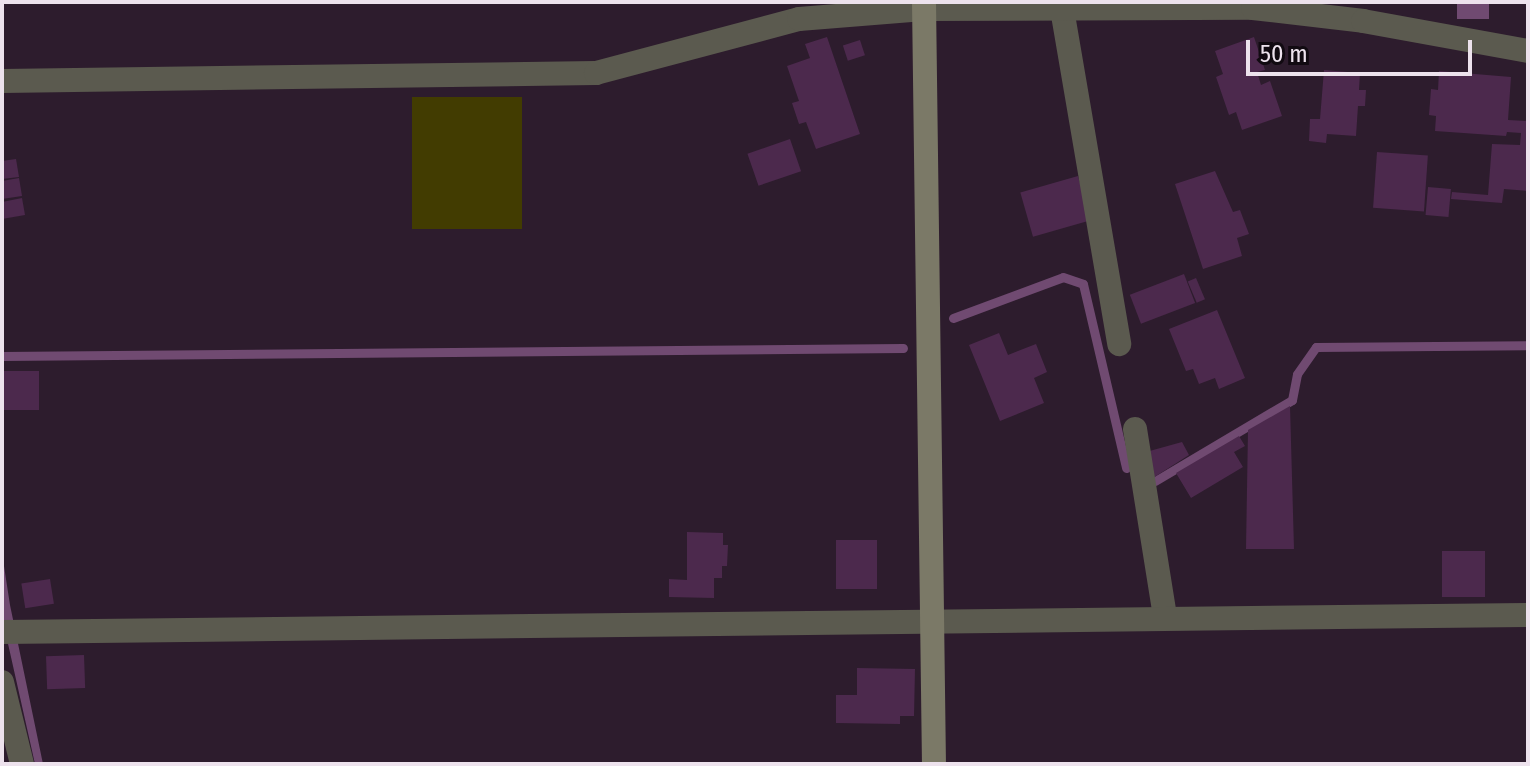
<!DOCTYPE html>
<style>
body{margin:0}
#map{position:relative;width:1530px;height:766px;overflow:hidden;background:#2d1c2d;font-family:"Fira Sans Condensed",sans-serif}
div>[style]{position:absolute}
.green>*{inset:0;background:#423c01;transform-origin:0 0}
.water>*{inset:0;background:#704a71;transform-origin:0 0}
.stream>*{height:9px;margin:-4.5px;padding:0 4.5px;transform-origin:4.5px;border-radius:4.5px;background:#704a71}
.building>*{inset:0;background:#4c294d;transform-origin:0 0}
.street>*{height:24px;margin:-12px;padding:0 12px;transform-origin:12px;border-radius:12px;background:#5b5a4f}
.secondary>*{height:24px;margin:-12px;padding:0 12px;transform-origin:12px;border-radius:12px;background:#7b7967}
span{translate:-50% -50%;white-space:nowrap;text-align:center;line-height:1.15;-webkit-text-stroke:6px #110a11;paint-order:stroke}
.frame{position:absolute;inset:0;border:4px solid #ede2ed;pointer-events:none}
.scale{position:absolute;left:1246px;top:40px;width:226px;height:36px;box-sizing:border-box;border:4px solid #ede2ed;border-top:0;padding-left:10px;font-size:24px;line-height:28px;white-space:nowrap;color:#ede2ed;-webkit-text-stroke:6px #110a11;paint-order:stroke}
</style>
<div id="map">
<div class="green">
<div style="left:412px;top:97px;width:110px;height:132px"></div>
</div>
<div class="water">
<div style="left:1457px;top:2px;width:32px;height:17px"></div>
<div style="clip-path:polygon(2px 553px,10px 605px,43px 764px,35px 764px,2px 617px)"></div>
</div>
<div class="stream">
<div style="left:953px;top:318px;width:117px;rotate:-20.4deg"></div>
<div style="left:1063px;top:277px;width:21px;rotate:19deg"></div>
<div style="left:1083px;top:284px;width:189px;rotate:76.8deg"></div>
<div style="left:2px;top:356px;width:901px;rotate:-0.51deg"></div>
<div style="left:1155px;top:481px;width:159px;rotate:-30.6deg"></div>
<div style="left:1292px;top:400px;width:26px;rotate:-79deg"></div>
<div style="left:1297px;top:374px;width:33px;rotate:-55deg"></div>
<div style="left:1316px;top:347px;width:212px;rotate:-0.5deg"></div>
</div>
<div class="building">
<div style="clip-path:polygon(827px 37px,860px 134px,816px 149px,806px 122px,799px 124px,792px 103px,799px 101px,787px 66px,810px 58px,805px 44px)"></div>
<div style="clip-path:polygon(1254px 37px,1265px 70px,1257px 72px,1261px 85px,1270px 81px,1282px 116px,1242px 130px,1236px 112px,1229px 115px,1216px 77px,1223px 74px,1215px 51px)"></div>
<div style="left:860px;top:40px;width:16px;height:18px;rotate:72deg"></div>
<div style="clip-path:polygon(1324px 70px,1360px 73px,1359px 90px,1366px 90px,1365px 106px,1358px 106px,1356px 136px,1327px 134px,1326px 143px,1309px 141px,1310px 119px,1320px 119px)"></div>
<div style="clip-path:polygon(1439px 71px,1511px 77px,1508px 120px,1528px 121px,1528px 191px,1504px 189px,1502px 203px,1451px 199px,1452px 192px,1488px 195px,1492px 144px,1520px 145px,1521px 133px,1507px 132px,1506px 136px,1435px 131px,1436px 116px,1429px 115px,1431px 89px,1438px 90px)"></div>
<div style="left:790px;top:139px;width:34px;height:45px;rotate:71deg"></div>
<div style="left:1377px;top:152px;width:51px;height:56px;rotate:4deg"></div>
<div style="clip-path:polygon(16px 159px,19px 177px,2px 179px,2px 161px)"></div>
<div style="clip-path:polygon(1215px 171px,1233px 212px,1240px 210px,1249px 234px,1237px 238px,1242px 256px,1203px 269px,1175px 184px)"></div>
<div style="left:1078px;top:176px;width:46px;height:60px;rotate:74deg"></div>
<div style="clip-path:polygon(19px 178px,22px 196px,2px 199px,2px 181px)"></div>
<div style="left:1428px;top:187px;width:23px;height:28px;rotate:5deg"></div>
<div style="clip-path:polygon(22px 198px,25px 215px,2px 219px,2px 202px)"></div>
<div style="left:1184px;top:274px;width:31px;height:58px;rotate:69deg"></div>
<div style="left:1196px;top:278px;width:23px;height:9px;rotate:67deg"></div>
<div style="clip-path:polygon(1217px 310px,1245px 378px,1219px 389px,1215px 378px,1199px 384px,1193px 369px,1186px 371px,1169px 329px)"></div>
<div style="clip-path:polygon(999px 333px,1008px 355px,1036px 344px,1047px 372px,1034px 378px,1044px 403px,1000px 421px,969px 345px)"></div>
<div style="left:2px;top:371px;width:37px;height:39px"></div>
<div style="clip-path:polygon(1290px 406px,1294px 549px,1246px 549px,1248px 430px)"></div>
<div style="clip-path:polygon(1239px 436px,1245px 446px,1234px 452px,1243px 467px,1191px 498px,1176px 473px)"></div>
<div style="clip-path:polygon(1182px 442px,1189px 455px,1153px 478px,1146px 452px)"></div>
<div style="clip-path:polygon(687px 532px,723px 533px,723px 545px,728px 545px,727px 566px,722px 566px,722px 578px,714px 578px,714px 598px,669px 597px,669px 579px,687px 580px)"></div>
<div style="left:836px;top:540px;width:41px;height:49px"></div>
<div style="left:1442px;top:551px;width:43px;height:46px"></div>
<div style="left:50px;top:579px;width:25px;height:29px;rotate:81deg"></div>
<div style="left:84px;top:655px;width:33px;height:38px;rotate:88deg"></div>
<div style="clip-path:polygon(857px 668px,915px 669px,914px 716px,900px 716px,900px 724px,836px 723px,836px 695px,857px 695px)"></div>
</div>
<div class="street">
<div style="left:1062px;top:9px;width:340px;rotate:80.3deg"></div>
<div style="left:2px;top:81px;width:594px;rotate:-0.77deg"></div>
<div style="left:596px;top:73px;width:210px;rotate:-14.9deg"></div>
<div style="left:799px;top:19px;width:125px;rotate:-4.6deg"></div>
<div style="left:924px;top:9px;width:329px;rotate:-0.2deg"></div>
<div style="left:1253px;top:8px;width:111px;rotate:6.7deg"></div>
<div style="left:1363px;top:21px;width:168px;rotate:10.3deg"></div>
<div style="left:1135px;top:429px;width:190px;rotate:80.9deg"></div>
<div style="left:2px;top:632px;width:1526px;rotate:-0.64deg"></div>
<div style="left:2px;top:682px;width:84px;rotate:76.3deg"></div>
</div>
<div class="secondary">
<div style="left:924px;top:2px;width:762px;rotate:89.25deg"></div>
</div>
<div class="frame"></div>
<div class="scale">50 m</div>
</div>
